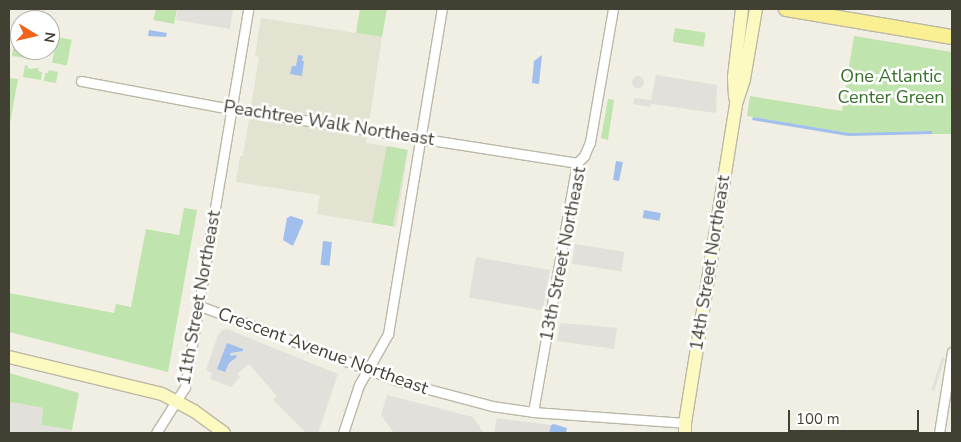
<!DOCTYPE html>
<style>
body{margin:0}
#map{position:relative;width:961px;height:442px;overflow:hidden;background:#f1efe3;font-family:"Nunito Sans",sans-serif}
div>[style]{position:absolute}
.residential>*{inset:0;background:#e4e2d1}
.green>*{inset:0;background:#c0e4ad;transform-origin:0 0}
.parking>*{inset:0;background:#e1e0db;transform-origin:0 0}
.round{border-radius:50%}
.water>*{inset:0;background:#a0bfec;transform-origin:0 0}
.roads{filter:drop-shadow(1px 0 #bbb8a6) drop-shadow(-1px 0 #bbb8a6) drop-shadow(0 1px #bbb8a6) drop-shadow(0 -1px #bbb8a6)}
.minor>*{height:9px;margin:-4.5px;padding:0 4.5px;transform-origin:4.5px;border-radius:4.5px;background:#fff}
.secondary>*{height:12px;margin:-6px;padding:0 6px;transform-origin:6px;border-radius:6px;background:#fcf9c1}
.primary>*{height:14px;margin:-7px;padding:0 7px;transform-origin:7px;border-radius:7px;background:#faf093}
span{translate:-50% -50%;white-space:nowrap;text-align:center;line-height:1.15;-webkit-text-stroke:5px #fff;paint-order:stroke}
.park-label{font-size:18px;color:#37702a}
.street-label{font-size:18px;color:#423f33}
.frame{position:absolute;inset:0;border:10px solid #423f33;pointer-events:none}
.north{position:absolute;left:10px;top:10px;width:50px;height:50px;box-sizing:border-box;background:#fff;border:1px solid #b3b2ad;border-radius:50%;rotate:99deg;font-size:14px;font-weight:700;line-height:20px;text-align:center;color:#423f33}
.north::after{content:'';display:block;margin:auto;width:18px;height:22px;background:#f1631a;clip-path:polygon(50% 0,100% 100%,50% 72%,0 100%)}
.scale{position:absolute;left:788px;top:410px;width:131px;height:22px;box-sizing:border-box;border:2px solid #423f33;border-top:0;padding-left:6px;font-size:15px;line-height:18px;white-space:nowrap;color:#423f33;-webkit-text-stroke:4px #fff;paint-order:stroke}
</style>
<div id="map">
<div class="residential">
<div style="clip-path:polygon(261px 18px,382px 37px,366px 143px,408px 150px,396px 227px,317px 214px,320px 195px,236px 182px,240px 156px,243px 156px,259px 57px,255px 56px)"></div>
</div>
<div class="green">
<div style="clip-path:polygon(156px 9px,177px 9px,174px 24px,153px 20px)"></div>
<div style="clip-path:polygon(360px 9px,387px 9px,382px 37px,356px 33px)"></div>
<div style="left:675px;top:28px;width:31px;height:14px;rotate:9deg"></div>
<div style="clip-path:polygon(15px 36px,20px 37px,21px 51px,31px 53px,30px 59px,12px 56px)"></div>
<div style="clip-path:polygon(854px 36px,952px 52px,952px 134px,932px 134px,931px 131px,849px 133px,747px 116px,750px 96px,842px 111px)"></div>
<div style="left:57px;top:37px;width:15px;height:26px;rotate:11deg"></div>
<div style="clip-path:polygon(25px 65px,28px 66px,28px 69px,39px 68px,38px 71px,42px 72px,41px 80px,23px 77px)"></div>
<div style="clip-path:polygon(49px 70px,58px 72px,56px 83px,44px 81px,45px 73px,48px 73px)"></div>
<div style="clip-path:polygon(9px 78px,18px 79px,9px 129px)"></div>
<div style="clip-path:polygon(608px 99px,614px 100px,608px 140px,601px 138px)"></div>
<div style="left:387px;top:146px;width:21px;height:78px;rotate:11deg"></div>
<div style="clip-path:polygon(184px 208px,197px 210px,168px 372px,9px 332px,9px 293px,114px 313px,116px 304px,131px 307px,146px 229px,179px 235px)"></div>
<div style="clip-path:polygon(9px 373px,79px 393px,72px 430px,41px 425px,43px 408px,9px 402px)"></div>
</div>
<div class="parking">
<div style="clip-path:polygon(178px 9px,233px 9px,230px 29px,176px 20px)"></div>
<div style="clip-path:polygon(656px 75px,717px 85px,716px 113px,651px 104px,650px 107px,633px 104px,634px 98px,651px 100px)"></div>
<div class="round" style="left:632px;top:76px;width:12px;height:12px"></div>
<div style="left:575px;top:244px;width:50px;height:20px;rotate:9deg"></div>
<div style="left:476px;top:257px;width:75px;height:41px;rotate:10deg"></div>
<div style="clip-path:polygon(560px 323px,617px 328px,614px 349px,557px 341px)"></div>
<div style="clip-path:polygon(227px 329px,338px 374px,318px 433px,306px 433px,273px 400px,277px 396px,249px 364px,237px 374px,240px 377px,231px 387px,210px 379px,212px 373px,206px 370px,218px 335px,222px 330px)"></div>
<div style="left:942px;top:357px;width:3px;height:35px;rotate:18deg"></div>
<div style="clip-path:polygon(387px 395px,473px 417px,484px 433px,394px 433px,381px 415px)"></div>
<div style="clip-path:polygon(9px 402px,43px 408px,41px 425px,72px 430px,71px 433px,9px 433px)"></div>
<div style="clip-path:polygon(497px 418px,551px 425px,549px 433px,494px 433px)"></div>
</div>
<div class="water">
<div style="clip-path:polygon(149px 30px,167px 33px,166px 37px,148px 36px)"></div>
<div style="clip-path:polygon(298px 55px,303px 56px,302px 61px,304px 61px,302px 76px,290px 74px,292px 66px,296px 66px)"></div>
<div style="clip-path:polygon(542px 55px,539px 84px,532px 83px,534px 61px)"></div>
<div style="clip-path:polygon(753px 117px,849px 133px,932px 131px,932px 134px,848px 136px,752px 120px)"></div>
<div style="clip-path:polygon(616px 161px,623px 162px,619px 181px,613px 180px)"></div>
<div style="left:644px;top:210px;width:17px;height:8px;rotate:10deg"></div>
<div style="clip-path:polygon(291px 216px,303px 220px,303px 223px,293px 246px,283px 240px,287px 218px)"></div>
<div style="left:323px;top:241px;width:9px;height:24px;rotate:6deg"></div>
<div style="clip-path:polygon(227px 343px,243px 349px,243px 351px,230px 353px,231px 356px,236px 355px,237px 357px,229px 363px,225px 372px,217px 369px)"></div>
<div style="clip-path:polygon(554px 424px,567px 428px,566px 433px,549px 433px,551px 425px)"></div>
</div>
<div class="roads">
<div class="minor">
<div style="left:81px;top:81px;width:141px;rotate:10.6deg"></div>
<div style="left:220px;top:107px;width:361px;rotate:8.9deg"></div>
<div style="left:200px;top:306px;width:212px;rotate:20.7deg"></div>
<div style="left:398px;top:381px;width:97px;rotate:14.9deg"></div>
<div style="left:492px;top:406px;width:41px;rotate:8.3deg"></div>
<div style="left:533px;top:412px;width:152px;rotate:4.1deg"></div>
<div style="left:533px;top:412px;width:253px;rotate:-80deg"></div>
<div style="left:577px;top:163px;width:10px;rotate:-45deg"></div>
<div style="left:584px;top:156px;width:15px;rotate:-67deg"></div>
<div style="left:590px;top:142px;width:135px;rotate:-80.2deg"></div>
<div style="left:156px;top:433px;width:54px;rotate:-57.8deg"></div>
<div style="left:185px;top:387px;width:383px;rotate:-80.5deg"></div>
<div style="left:343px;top:433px;width:51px;rotate:-71.6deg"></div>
<div style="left:359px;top:385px;width:59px;rotate:-60.4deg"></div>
<div style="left:388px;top:334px;width:329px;rotate:-80.6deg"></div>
<div style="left:939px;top:433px;width:82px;rotate:-80.9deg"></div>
</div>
<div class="secondary">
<div style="left:735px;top:97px;width:20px;rotate:-93deg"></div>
<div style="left:734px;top:77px;width:68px;rotate:-83.3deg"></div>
<div style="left:9px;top:357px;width:157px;rotate:13.6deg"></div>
<div style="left:162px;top:394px;width:36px;rotate:28deg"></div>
<div style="left:194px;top:411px;width:37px;rotate:36deg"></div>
<div style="left:685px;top:433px;width:10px;rotate:-90deg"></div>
<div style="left:685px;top:423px;width:323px;rotate:-80.9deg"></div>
<div style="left:736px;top:104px;width:26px;rotate:-72deg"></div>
<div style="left:744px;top:79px;width:71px;rotate:-80.3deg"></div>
</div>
<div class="primary">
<div style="left:786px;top:9px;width:168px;rotate:9.6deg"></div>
</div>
</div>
<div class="park-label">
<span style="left:891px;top:87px">One Atlantic<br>Center Green</span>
</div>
<div class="street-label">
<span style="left:329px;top:123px;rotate:9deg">Peachtree Walk Northeast</span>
<span style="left:563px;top:254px;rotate:-79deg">13th Street Northeast</span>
<span style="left:710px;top:263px;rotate:-81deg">14th Street Northeast</span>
<span style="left:199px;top:298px;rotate:-80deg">11th Street Northeast</span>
<span style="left:323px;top:351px;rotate:20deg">Crescent Avenue Northeast</span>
</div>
<div class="frame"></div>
<div class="north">N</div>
<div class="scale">100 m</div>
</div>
